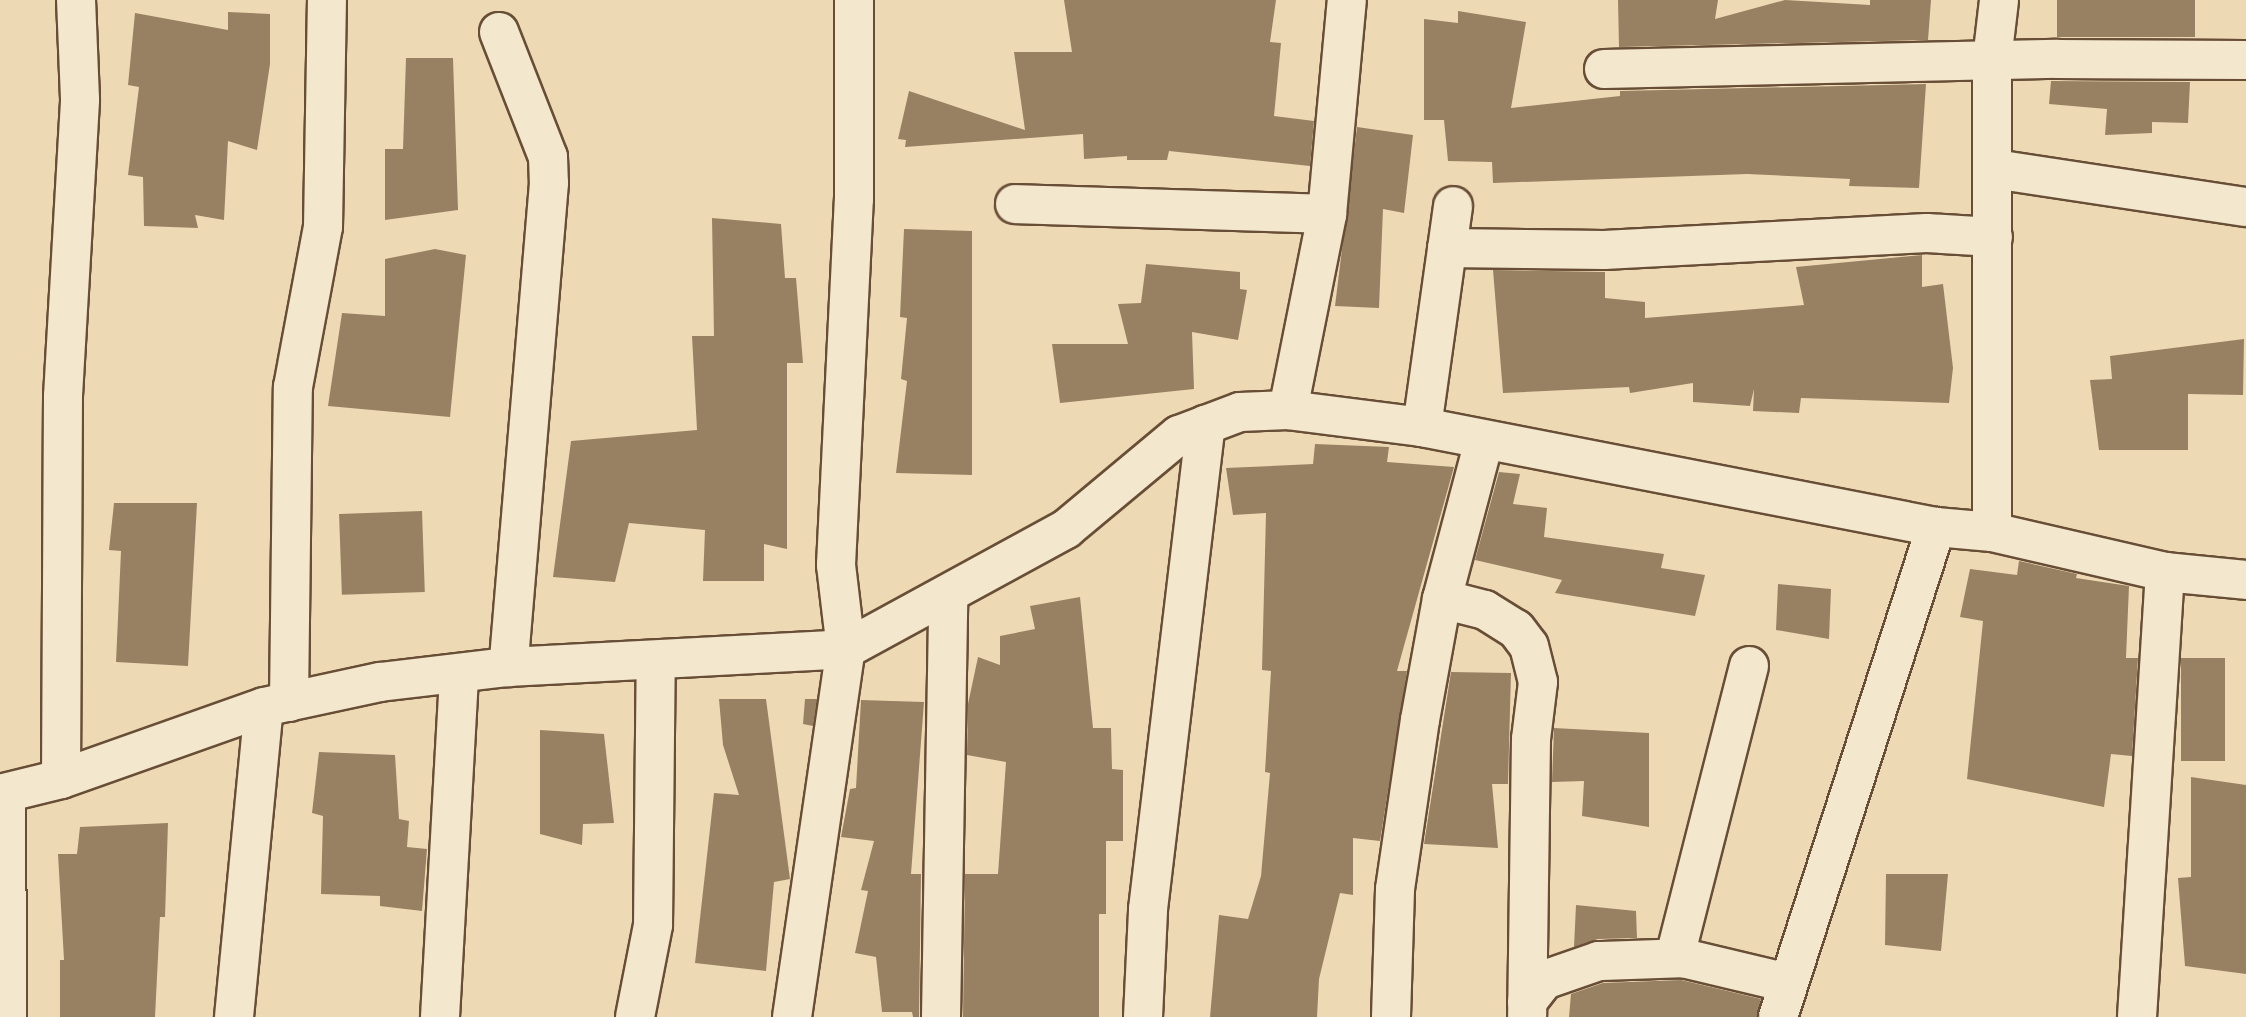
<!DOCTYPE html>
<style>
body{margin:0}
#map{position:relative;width:2246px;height:1017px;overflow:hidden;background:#eddab4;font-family:Vollkorn,serif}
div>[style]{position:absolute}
.building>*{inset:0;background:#988163;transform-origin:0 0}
.roads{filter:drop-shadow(2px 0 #684e36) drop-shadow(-2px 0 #684e36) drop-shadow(0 2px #684e36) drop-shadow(0 -2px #684e36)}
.minor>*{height:38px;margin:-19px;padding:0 19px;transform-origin:19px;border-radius:19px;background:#f3e7ce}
span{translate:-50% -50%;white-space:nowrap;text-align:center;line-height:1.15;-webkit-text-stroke:6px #f3e7ce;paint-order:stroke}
</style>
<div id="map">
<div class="building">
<div style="clip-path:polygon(1064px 0,1276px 0,1270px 42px,1281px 43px,1274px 116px,1314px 121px,1310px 166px,1169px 151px,1167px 160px,1127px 160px,1127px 156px,1084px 159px,1083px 134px,905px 147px,906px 140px,898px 139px,909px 91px,1025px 130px,1014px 52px,1072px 52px)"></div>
<div style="clip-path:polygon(1618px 0,1718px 0,1715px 19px,1785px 0,1870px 5px,1870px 0,1931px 0,1928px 40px,1619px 47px)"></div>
<div style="left:2057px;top:0;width:138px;height:37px"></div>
<div style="clip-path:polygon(1458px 11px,1526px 22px,1511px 108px,1620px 96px,1620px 91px,1926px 84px,1919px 188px,1849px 186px,1850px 179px,1747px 174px,1493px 183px,1492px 162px,1448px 161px,1444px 120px,1424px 120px,1424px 19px,1458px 23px)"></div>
<div style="clip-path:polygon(228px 12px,270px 14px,270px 64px,257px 150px,228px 141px,224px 220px,195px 215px,198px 228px,144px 226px,143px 177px,128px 175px,139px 87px,128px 85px,135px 13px,228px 30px)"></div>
<div style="clip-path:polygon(406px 58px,453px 58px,458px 210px,385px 220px,385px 149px,403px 149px)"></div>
<div style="clip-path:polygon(2051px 81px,2190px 82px,2188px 123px,2152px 122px,2152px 133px,2105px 135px,2107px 109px,2049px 104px)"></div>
<div style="clip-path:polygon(1357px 127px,1413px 135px,1404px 213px,1383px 209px,1379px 308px,1335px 306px)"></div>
<div style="clip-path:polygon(712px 218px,781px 224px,785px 278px,796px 278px,803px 363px,787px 363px,787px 549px,764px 544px,764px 581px,703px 581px,705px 530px,629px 523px,615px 582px,553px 577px,571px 441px,697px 430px,692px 336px,714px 336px)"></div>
<div style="clip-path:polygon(904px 229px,972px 231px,972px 475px,896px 473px,907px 381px,901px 379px,907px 318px,900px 317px)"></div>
<div style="clip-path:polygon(435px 249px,466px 255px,450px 417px,328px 406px,342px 313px,385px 316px,385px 259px)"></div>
<div style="clip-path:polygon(1922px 255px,1922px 287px,1943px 284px,1953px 368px,1949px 403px,1801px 398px,1799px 413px,1753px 411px,1754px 389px,1750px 406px,1693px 402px,1693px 383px,1630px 393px,1629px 387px,1503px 393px,1493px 270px,1605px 272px,1605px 298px,1645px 302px,1645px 318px,1804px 305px,1796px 267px)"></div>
<div style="clip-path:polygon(1146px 264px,1240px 272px,1240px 289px,1247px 290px,1238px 340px,1192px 332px,1194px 389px,1060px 403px,1052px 344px,1128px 344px,1118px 304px,1141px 303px)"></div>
<div style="clip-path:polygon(2244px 339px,2243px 395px,2188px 394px,2188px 450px,2099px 450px,2090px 380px,2112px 379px,2110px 356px)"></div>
<div style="clip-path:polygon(1315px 444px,1389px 447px,1387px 462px,1454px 467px,1397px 671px,1407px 671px,1380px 841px,1353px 838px,1353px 895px,1340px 893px,1319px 979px,1317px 1017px,1210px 1017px,1219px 915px,1248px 919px,1261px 876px,1270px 773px,1265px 772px,1271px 671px,1262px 670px,1266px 513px,1233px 515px,1226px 468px,1313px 464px)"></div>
<div style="clip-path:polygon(1499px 472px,1520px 474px,1513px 504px,1547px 508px,1544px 537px,1664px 554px,1661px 568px,1705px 575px,1695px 616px,1555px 593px,1562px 580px,1475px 560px)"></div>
<div style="clip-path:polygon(114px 503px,197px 503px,188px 666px,116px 662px,121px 551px,109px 550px)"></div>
<div style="left:422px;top:511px;width:81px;height:83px;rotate:88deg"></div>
<div style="clip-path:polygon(2019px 561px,2077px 574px,2076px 578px,2129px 586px,2126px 658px,2138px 658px,2132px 756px,2111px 754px,2104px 807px,1967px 779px,1983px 621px,1960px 617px,1970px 569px,2017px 575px)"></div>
<div style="clip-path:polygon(1778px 584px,1831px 589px,1829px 639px,1776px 630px)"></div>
<div style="clip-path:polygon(1080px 597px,1093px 728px,1111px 728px,1112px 769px,1123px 770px,1123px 841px,1106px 841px,1106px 914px,1099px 914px,1099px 1017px,963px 1017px,965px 874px,998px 874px,1006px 762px,967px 755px,968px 704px,978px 657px,1000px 665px,1000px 636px,1035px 629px,1030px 606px)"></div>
<div style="left:2181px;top:658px;width:44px;height:103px"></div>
<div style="clip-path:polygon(1451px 672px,1511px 673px,1508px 784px,1492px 784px,1498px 848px,1424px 844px)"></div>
<div style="clip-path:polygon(719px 699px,766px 699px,790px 879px,774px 882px,766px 971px,695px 963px,714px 793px,739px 795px,723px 745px)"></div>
<div style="clip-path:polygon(805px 699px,817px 699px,813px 726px,803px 724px)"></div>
<div style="clip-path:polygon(861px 700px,924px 702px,911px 874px,921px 874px,919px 1017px,913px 1017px,912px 1012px,882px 1012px,876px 957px,855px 953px,868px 891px,861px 890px,874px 841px,841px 837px,850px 789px,856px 788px)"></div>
<div style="clip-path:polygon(1554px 728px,1649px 733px,1649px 827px,1582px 816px,1584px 781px,1552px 782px)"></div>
<div style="clip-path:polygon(540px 730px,604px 734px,614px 823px,583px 824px,582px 845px,540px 834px)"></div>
<div style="clip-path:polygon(319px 752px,395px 755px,399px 819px,409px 821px,407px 847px,427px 849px,422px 911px,380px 906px,380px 896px,321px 894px,323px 816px,312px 813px)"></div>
<div style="clip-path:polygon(2191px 777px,2246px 785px,2246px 974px,2185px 966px,2178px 878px,2191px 877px)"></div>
<div style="clip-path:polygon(168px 823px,165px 917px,160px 917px,155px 1017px,60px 1017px,60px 960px,64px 960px,58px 854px,77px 854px,80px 827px)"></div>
<div style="clip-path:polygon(1886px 874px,1948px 874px,1941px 951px,1885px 945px)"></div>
<div style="clip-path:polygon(1576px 905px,1636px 911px,1637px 938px,1598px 939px,1574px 947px)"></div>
<div style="clip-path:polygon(1681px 980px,1761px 999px,1757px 1017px,1569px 1017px,1571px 994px,1603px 983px)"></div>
</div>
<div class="roads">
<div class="minor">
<div style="left:499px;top:32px;width:134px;rotate:68.6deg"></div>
<div style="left:548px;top:157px;width:26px;rotate:88deg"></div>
<div style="left:549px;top:183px;width:486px;rotate:94.8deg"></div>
<div style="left:1604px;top:69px;width:453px;rotate:-1.3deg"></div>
<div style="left:2057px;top:59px;width:189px;rotate:0.3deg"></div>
<div style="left:1994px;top:169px;width:255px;rotate:8.6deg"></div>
<div style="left:1015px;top:204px;width:312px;rotate:1.8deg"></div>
<div style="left:1447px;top:248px;width:157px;rotate:0.7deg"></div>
<div style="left:1604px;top:250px;width:323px;rotate:-3deg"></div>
<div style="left:1927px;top:233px;width:66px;rotate:3.5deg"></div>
<div style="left:1288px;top:410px;width:200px;rotate:-78.7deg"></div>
<div style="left:1327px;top:214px;width:215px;rotate:-84.7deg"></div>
<div style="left:1422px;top:427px;width:223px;rotate:-82deg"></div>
<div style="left:1992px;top:532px;width:472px;rotate:-90deg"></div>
<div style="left:1992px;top:60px;width:60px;rotate:-83.3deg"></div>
<div style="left:1442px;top:599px;width:44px;rotate:14.3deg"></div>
<div style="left:1485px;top:610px;width:36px;rotate:32deg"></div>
<div style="left:1516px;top:629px;width:21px;rotate:53deg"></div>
<div style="left:1529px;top:646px;width:37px;rotate:76deg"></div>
<div style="left:1538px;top:682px;width:57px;rotate:97deg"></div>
<div style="left:1531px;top:739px;width:278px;rotate:90.8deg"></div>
<div style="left:1749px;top:666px;width:296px;rotate:104.3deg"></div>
<div style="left:1676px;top:953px;width:9px;rotate:36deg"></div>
<div style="left:1683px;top:958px;width:108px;rotate:13.4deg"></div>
<div style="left:289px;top:702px;width:315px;rotate:-89.3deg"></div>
<div style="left:293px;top:387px;width:163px;rotate:-79.4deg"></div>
<div style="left:323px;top:227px;width:227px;rotate:-89deg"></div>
<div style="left:61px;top:779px;width:383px;rotate:-89.7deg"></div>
<div style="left:63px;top:396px;width:297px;rotate:-86.7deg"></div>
<div style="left:80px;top:99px;width:99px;rotate:-92.3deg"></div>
<div style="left:6px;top:793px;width:224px;rotate:89.7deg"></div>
<div style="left:0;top:794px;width:63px;rotate:-13.8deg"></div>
<div style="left:61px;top:779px;width:215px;rotate:-19.5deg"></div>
<div style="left:264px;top:707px;width:119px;rotate:-12.2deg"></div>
<div style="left:380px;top:682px;width:129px;rotate:-6.7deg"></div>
<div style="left:508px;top:667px;width:338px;rotate:-3deg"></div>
<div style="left:846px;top:649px;width:251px;rotate:-28.6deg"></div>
<div style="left:1066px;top:529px;width:147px;rotate:-39.8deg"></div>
<div style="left:1179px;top:435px;width:65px;rotate:-20.7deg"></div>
<div style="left:1240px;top:412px;width:48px;rotate:-2.4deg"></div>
<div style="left:1288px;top:410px;width:135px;rotate:7.2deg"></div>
<div style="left:1422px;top:427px;width:524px;rotate:11.01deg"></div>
<div style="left:1936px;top:527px;width:56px;rotate:5.1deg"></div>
<div style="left:1992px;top:532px;width:178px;rotate:13deg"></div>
<div style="left:2165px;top:572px;width:81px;rotate:5.6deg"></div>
<div style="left:1527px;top:1002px;width:28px;rotate:-52deg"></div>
<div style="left:1544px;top:980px;width:58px;rotate:-19.1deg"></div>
<div style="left:1599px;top:961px;width:84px;rotate:-2deg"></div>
<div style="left:234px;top:1017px;width:311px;rotate:-84.5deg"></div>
<div style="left:440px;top:1017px;width:344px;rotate:-86.8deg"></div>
<div style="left:635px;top:1017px;width:94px;rotate:-78.9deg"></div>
<div style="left:653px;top:925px;width:265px;rotate:-89.4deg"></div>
<div style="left:792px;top:1017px;width:372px;rotate:-81.7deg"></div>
<div style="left:846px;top:649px;width:85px;rotate:-96.8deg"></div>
<div style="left:836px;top:565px;width:366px;rotate:-87.2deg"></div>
<div style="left:854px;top:199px;width:199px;rotate:-90deg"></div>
<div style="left:941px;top:1017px;width:421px;rotate:-89deg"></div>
<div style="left:1143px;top:1017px;width:108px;rotate:-87.3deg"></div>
<div style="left:1148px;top:909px;width:488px;rotate:-83.2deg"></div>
<div style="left:1391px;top:1017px;width:128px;rotate:-88.2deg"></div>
<div style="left:1395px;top:889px;width:171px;rotate:-81.6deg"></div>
<div style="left:1420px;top:720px;width:123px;rotate:-79.7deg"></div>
<div style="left:1442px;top:599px;width:163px;rotate:-75.1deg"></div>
<div style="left:1778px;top:1017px;width:515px;rotate:-72.13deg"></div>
<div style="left:2137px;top:1017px;width:446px;rotate:-86.4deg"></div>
</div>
</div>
</div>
